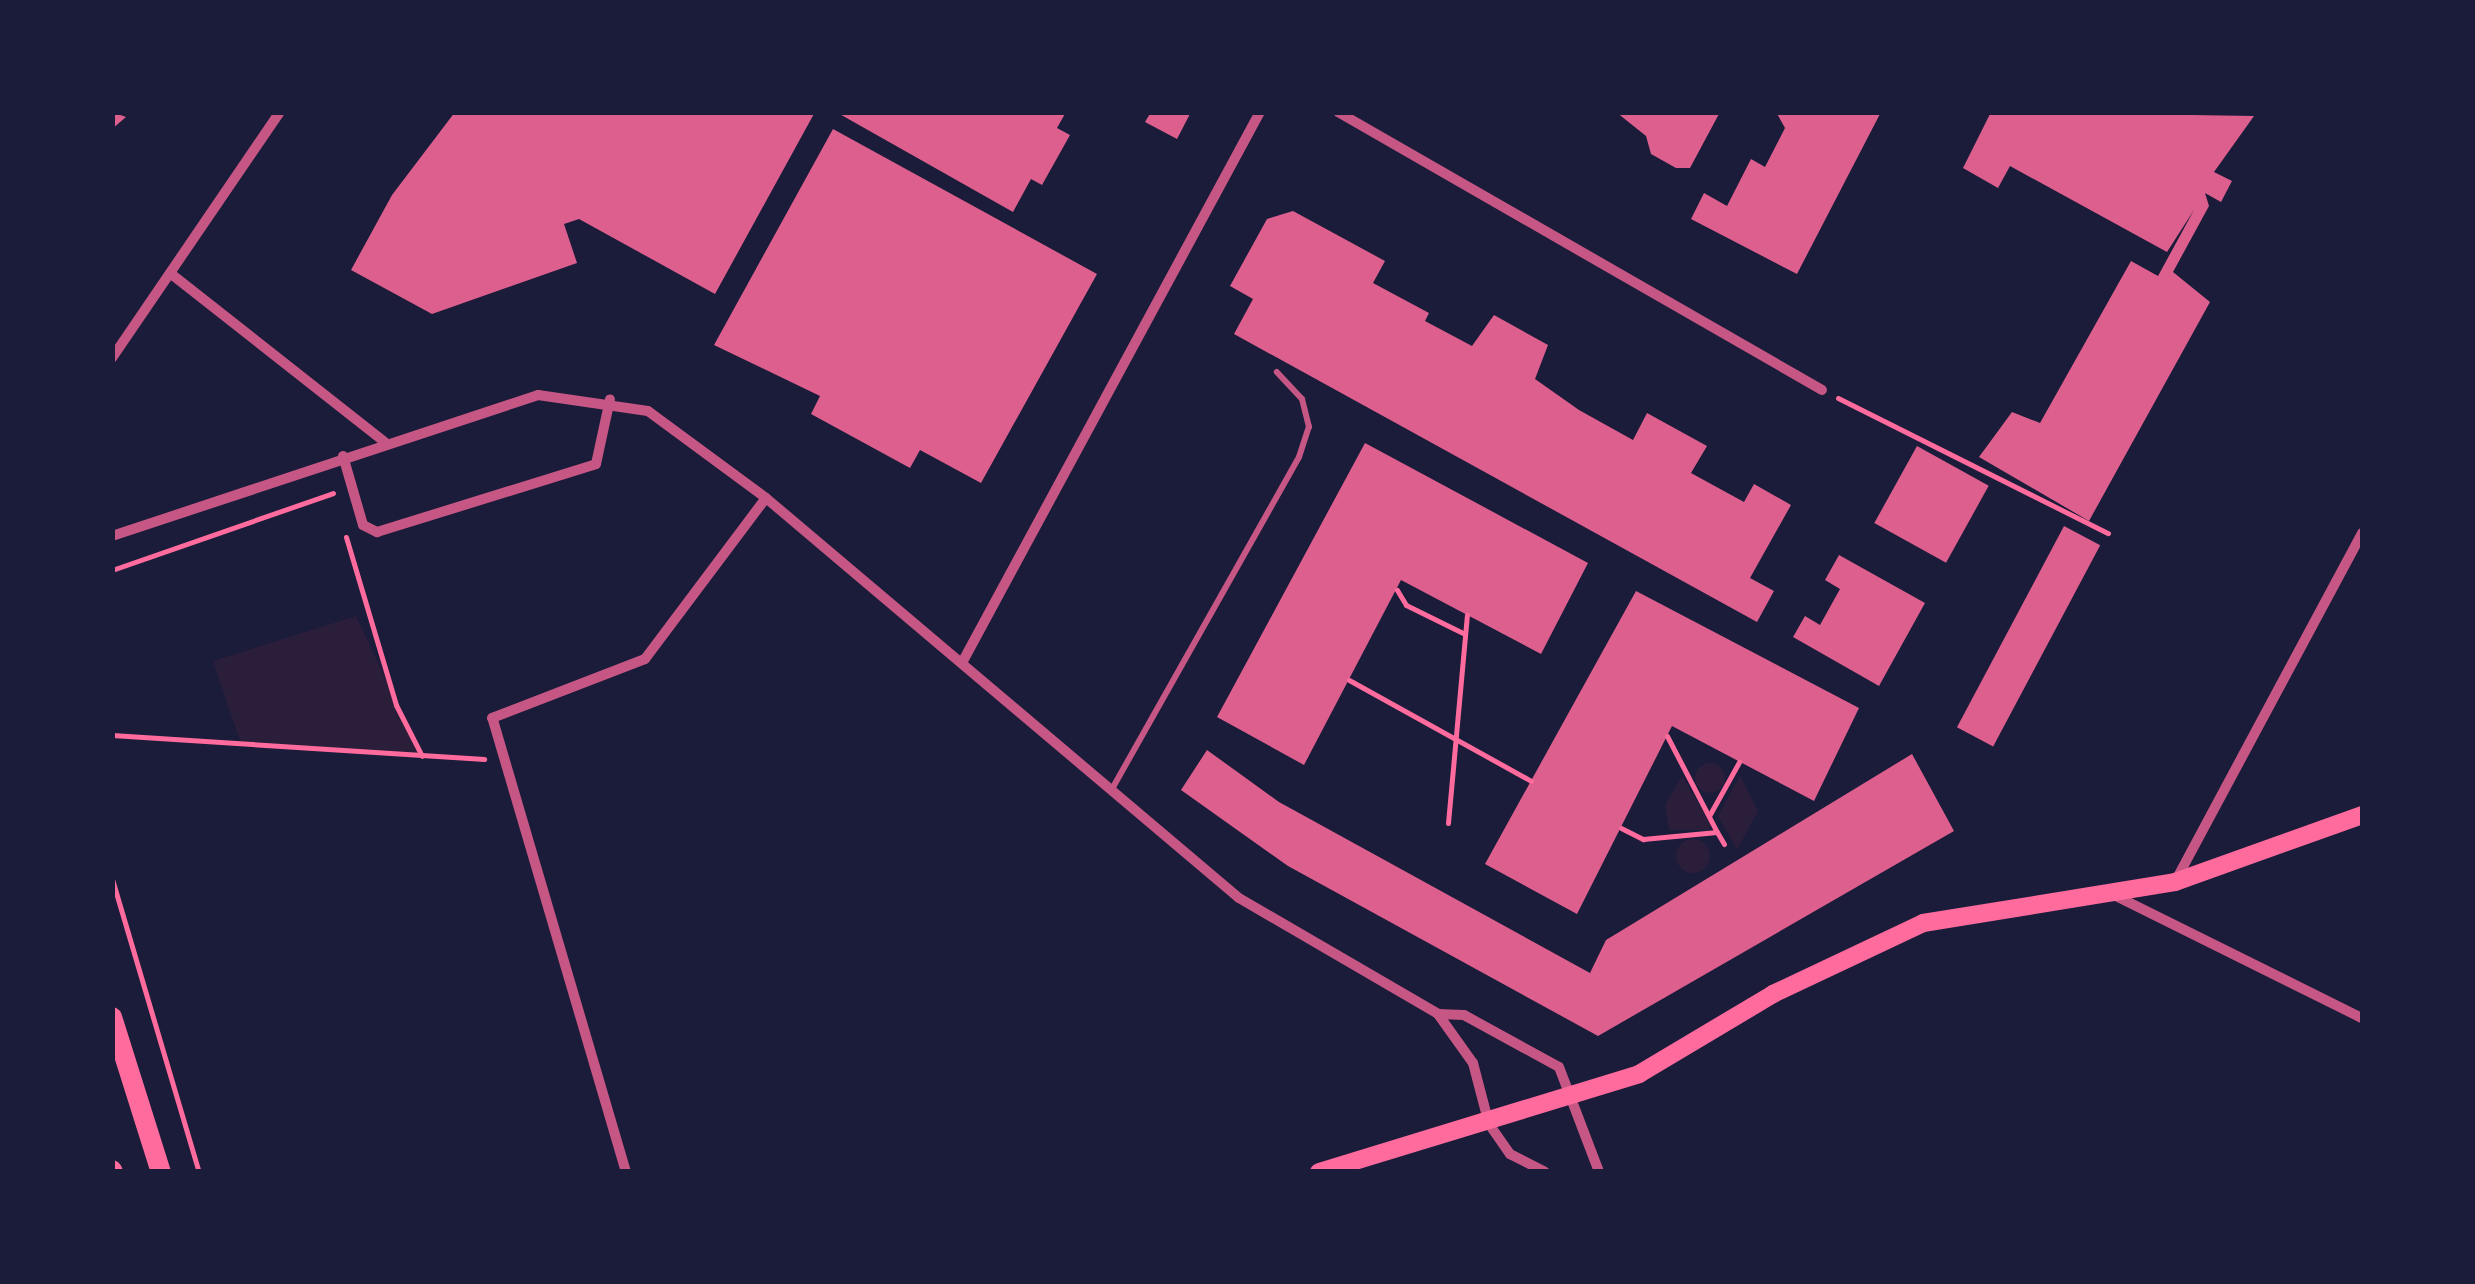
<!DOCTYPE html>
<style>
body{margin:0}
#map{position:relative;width:2475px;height:1284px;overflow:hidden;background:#1b1b3a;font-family:"Public Sans",sans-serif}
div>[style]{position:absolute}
.green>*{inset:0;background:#2a1e3b}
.round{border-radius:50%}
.building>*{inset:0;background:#dd5f8e;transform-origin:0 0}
.path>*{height:5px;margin:-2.5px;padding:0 2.5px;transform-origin:2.5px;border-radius:2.5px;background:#ff6b9d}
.service>*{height:6px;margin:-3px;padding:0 3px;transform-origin:3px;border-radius:3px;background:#c65784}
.minor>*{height:10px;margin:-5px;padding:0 5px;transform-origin:5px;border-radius:5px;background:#c65784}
.secondary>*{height:18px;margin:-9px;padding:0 9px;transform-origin:9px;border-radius:9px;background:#ff6b9d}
.primary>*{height:20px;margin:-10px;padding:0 10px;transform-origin:10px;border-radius:10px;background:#ff6b9d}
span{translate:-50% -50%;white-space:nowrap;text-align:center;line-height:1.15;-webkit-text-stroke:10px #1b1b3a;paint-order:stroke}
.frame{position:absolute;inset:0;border:115px solid #1b1b3a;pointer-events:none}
</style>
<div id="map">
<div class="green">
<div style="clip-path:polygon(356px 616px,422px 756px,241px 744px,213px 661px)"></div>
<div class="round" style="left:1695px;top:763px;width:30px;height:30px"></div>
<div style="clip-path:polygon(1740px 775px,1758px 811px,1737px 850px,1718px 816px)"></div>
<div style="clip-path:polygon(1682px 776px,1711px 824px,1709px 830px,1669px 830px,1665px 805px)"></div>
<div class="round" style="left:1676px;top:839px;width:34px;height:34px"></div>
</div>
<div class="building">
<div style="clip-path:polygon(112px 112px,126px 117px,112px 129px)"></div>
<div style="clip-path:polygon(455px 112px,815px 112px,715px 294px,579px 219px,564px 224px,577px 263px,432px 314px,351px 270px,392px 195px)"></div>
<div style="clip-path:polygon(836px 112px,1066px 112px,1057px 128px,1070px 135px,1042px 185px,1031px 179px,1013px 212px)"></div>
<div style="clip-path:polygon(1151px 112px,1191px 112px,1177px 139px,1145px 122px)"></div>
<div style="clip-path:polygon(1616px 112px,1720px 112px,1690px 168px,1676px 168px,1651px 154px,1646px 136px)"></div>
<div style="clip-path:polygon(1776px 112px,1881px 112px,1797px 274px,1691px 219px,1704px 193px,1727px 206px,1751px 159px,1765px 167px,1785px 128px)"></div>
<div style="clip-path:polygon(1991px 112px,2254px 116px,2214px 172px,2232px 181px,2221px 202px,2205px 193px,2209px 206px,2173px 272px,2210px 302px,2089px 521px,1979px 457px,2012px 412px,2040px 423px,2131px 261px,2158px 276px,2194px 210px,2167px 252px,2010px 166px,1998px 188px,1963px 168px)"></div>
<div style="clip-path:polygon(833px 129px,1097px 274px,981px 483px,920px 450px,910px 468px,811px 414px,820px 396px,714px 345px)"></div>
<div style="clip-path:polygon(1293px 211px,1385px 261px,1373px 283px,1429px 313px,1425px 321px,1472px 346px,1494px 315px,1548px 345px,1535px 379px,1579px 410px,1633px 440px,1647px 413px,1707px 446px,1691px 473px,1744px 502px,1754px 484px,1791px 505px,1750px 578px,1774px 591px,1757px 622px,1234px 334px,1253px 299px,1230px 286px,1267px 219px)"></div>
<div style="clip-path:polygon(1365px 443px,1588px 563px,1541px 654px,1401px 580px,1304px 765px,1217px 717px)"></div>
<div style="left:1917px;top:446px;width:82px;height:88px;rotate:29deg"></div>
<div style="left:2064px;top:526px;width:41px;height:228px;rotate:28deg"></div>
<div style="clip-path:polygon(1839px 555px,1925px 603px,1879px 686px,1793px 637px,1805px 616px,1820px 625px,1840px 589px,1825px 580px)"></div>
<div style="clip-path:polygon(1636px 591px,1859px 708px,1814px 801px,1672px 726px,1577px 914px,1485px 864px)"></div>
<div style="clip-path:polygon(1207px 750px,1279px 802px,1590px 973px,1606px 940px,1912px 754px,1954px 831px,1598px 1036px,1288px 866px,1181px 790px)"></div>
</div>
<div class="path">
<div style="left:1838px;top:398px;width:302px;rotate:26.6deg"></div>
<div style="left:346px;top:537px;width:175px;rotate:73.4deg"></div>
<div style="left:396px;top:705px;width:57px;rotate:63deg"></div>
<div style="left:112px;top:570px;width:234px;rotate:-19.2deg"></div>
<div style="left:1397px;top:590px;width:17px;rotate:59deg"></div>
<div style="left:1406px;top:605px;width:64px;rotate:26.2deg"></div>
<div style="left:1349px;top:680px;width:208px;rotate:29deg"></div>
<div style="left:112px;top:735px;width:373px;rotate:3.7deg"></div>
<div style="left:1667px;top:736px;width:108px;rotate:62.5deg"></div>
<div style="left:1709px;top:816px;width:62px;rotate:-60.9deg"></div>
<div style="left:1448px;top:823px;width:209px;rotate:-84.8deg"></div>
<div style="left:1621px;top:828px;width:25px;rotate:27deg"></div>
<div style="left:1643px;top:839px;width:74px;rotate:-5.4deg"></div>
<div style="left:1717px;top:832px;width:14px;rotate:60deg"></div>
<div style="left:112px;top:879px;width:306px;rotate:73.5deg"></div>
</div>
<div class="service">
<div style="left:1112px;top:789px;width:381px;rotate:-60.6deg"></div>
<div style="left:1299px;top:457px;width:32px;rotate:-72deg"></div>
<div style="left:1309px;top:427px;width:29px;rotate:-104deg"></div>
<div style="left:1302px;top:399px;width:37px;rotate:-133deg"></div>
</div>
<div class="minor">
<div style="left:1338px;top:112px;width:558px;rotate:29.87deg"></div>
<div style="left:170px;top:273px;width:273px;rotate:38.2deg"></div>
<div style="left:112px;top:358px;width:298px;rotate:-55.7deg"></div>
<div style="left:343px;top:456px;width:72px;rotate:73.8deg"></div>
<div style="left:363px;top:525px;width:16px;rotate:27deg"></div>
<div style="left:377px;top:532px;width:229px;rotate:-17.2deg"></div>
<div style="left:596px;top:464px;width:66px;rotate:-77.8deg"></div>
<div style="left:112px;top:536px;width:449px;rotate:-18.3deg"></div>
<div style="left:538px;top:395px;width:111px;rotate:8.3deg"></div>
<div style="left:648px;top:411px;width:147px;rotate:36.4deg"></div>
<div style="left:766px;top:498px;width:619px;rotate:40.22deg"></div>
<div style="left:1239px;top:898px;width:230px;rotate:30.2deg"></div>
<div style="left:1438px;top:1014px;width:26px;rotate:2deg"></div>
<div style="left:1464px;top:1015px;width:108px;rotate:28.7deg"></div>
<div style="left:1559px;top:1067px;width:112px;rotate:69.1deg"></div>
<div style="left:963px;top:661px;width:624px;rotate:-61.59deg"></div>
<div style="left:2176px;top:880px;width:394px;rotate:-61.8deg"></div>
<div style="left:2114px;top:895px;width:277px;rotate:26.4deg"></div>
<div style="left:1438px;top:1014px;width:60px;rotate:54.5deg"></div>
<div style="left:1473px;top:1063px;width:63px;rotate:75.3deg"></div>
<div style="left:1489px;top:1124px;width:37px;rotate:55deg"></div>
<div style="left:1510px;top:1154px;width:39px;rotate:27deg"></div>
<div style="left:626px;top:1172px;width:473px;rotate:-106.4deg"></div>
<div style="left:492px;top:718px;width:164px;rotate:-21.1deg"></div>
<div style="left:645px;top:659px;width:201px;rotate:-53.1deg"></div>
</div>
<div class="secondary">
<div style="left:1319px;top:1172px;width:335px;rotate:-17deg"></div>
<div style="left:1639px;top:1074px;width:156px;rotate:-30.8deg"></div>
<div style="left:1773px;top:994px;width:166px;rotate:-25.3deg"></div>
<div style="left:1923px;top:923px;width:255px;rotate:-9.2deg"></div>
<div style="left:2175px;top:882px;width:199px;rotate:-19.7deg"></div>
</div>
<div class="primary">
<div style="left:112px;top:1017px;width:163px;rotate:72.5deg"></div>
<div style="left:112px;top:1170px;width:2px;rotate:63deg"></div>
</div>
<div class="frame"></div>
</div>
